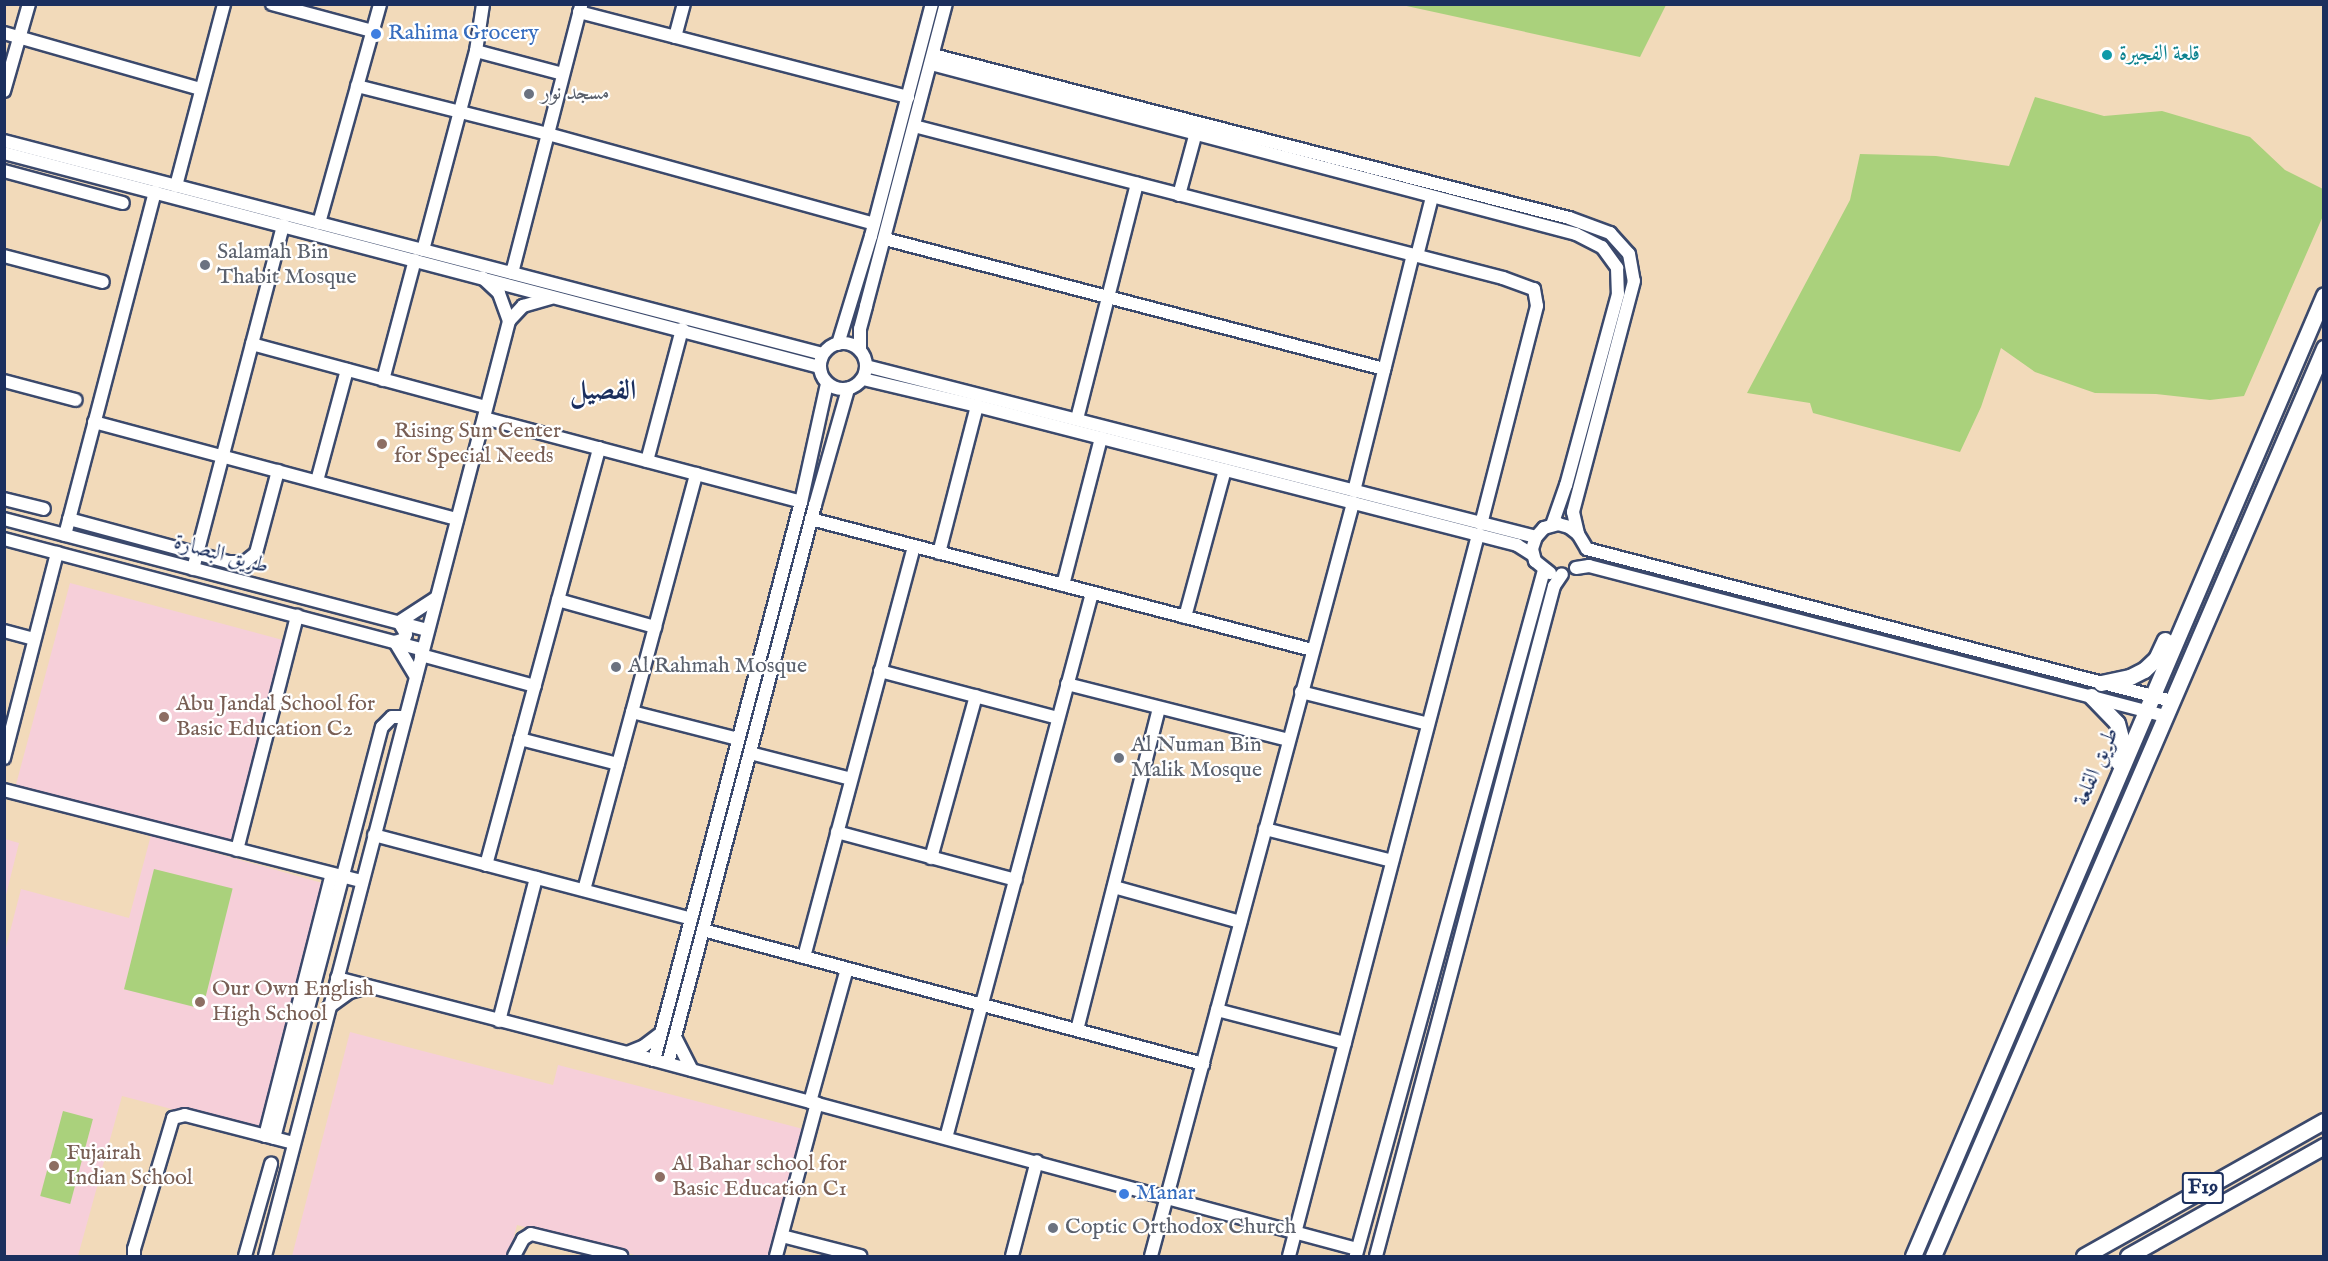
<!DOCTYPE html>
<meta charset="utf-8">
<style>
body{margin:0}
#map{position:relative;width:2328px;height:1261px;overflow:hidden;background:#f2daba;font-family:"IM FELL English",Amiri,serif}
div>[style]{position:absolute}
.built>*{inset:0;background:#f6cfd9;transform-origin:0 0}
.green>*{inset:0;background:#aad17c;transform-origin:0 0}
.roads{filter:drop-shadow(2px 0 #3b496c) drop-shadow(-2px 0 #3b496c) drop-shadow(0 2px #3b496c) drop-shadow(0 -2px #3b496c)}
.minor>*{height:12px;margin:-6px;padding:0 6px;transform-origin:6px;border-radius:6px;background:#fff}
.minor>.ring{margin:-6px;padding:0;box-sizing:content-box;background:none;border:12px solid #fff;border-radius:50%}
.major>*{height:15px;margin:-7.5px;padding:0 7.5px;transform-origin:7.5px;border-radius:7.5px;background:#fff}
.dots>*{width:16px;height:16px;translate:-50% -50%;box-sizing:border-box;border:3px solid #fff;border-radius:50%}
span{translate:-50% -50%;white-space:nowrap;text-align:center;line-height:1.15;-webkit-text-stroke:4.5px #fff;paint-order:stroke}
.shield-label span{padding:2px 4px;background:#fff;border:2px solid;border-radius:4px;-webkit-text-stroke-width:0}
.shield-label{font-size:21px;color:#1b2f5e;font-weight:700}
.shop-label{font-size:22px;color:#366cbe}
.left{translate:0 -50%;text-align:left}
.culture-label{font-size:22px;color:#0d838f}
.worship-label{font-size:22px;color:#5b616d}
.education-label{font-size:22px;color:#785e54}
.street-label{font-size:22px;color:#1b2f5e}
.district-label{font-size:28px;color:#1b2f5e;font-weight:700}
.frame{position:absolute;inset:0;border:6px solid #1b2f5e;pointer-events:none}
</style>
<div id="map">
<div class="built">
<div style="left:70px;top:583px;width:225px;height:215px;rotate:15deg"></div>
<div style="clip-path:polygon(151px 835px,326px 884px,259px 1132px,122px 1096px,78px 1256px,5px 1256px,5px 951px,21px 889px,129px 918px)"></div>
<div style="clip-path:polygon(5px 839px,19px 843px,5px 899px,4px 839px)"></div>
<div style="clip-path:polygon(350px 1032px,553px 1085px,558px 1065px,803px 1129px,769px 1256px,639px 1256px,517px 1225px,509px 1256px,292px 1256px)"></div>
</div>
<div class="green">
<div style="clip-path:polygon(1402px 5px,1666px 5px,1640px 57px)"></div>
<div style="clip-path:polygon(2035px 97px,2104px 116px,2162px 111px,2250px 137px,2285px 170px,2323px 189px,2323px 216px,2244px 396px,2210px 400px,2156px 394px,2095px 393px,2035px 372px,2001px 348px,1981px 407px,1960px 452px,1813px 413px,1810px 403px,1747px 393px,1850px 200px,1860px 154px,1936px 156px,2009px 166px)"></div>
<div style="left:154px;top:869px;width:81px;height:124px;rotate:14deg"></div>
<div style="left:63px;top:1111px;width:31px;height:88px;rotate:15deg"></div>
</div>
<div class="roads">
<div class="minor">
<div style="left:272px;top:4px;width:104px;rotate:15.1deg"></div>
<div style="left:579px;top:12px;width:340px;rotate:14.5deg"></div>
<div style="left:4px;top:33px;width:205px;rotate:15.9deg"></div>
<div style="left:675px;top:37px;width:34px;rotate:-75deg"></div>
<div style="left:476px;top:51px;width:90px;rotate:14.8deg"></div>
<div style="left:933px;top:55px;width:657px;rotate:14.37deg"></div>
<div style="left:1569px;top:218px;width:44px;rotate:20.1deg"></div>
<div style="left:1610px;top:233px;width:28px;rotate:48deg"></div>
<div style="left:1629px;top:254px;width:27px;rotate:80deg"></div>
<div style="left:1634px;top:281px;width:239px;rotate:104.8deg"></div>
<div style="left:1573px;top:512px;width:23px;rotate:77deg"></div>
<div style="left:1578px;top:534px;width:17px;rotate:59deg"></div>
<div style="left:1587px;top:549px;width:604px;rotate:14.57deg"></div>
<div style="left:931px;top:64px;width:667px;rotate:14.77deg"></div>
<div style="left:1576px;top:234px;width:29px;rotate:27deg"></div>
<div style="left:1602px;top:247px;width:26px;rotate:54deg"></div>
<div style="left:1617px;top:268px;width:26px;rotate:88deg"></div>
<div style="left:1618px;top:294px;width:198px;rotate:105.2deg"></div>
<div style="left:1566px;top:485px;width:42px;rotate:109.3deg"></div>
<div style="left:357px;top:86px;width:197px;rotate:14.1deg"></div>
<div style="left:548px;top:134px;width:338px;rotate:15.4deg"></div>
<div style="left:4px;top:91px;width:91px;rotate:-74deg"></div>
<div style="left:914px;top:126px;width:608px;rotate:14.47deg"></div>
<div style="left:1503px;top:278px;width:33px;rotate:20deg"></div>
<div style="left:1534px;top:289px;width:17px;rotate:80deg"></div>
<div style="left:1537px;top:306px;width:225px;rotate:104.4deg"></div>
<div style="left:4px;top:141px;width:846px;rotate:14.58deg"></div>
<div style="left:4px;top:153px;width:843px;rotate:14.71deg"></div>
<div style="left:4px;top:171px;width:123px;rotate:15.1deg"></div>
<div style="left:176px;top:186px;width:188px;rotate:-75.2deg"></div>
<div style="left:1179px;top:195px;width:61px;rotate:-74.8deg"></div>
<div style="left:319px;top:223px;width:227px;rotate:-74.4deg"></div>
<div style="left:885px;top:239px;width:516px;rotate:14.6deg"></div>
<div style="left:423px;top:250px;width:206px;rotate:-75.1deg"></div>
<div style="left:476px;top:51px;width:48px;rotate:-81.5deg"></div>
<div style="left:4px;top:256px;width:102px;rotate:14.7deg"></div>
<div style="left:1417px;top:256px;width:61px;rotate:-75.7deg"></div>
<div style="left:512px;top:273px;width:276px;rotate:-75.5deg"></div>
<div style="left:509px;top:321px;width:21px;rotate:-47deg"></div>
<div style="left:523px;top:306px;width:29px;rotate:-16deg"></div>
<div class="ring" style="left:820px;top:343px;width:34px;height:34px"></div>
<div style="left:252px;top:344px;width:242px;rotate:15.1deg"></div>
<div style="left:838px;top:344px;width:113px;rotate:-73deg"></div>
<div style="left:871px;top:236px;width:240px;rotate:-75.3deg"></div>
<div style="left:860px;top:350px;width:21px;rotate:-90deg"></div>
<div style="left:860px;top:329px;width:24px;rotate:-75deg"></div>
<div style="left:866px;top:306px;width:312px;rotate:-75.2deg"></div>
<div style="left:866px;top:366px;width:691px;rotate:14.32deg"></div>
<div style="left:863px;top:379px;width:117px;rotate:13.3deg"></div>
<div style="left:977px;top:406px;width:558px;rotate:14.43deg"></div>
<div style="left:1517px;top:545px;width:19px;rotate:32deg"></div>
<div style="left:383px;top:380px;width:124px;rotate:-75.1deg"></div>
<div style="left:4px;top:381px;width:74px;rotate:14.8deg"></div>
<div style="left:484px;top:418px;width:328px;rotate:14.8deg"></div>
<div style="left:1077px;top:419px;width:243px;rotate:-75.7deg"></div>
<div style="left:94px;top:422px;width:376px;rotate:15deg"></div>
<div style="left:647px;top:461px;width:137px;rotate:-75.1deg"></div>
<div style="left:317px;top:481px;width:115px;rotate:-74.9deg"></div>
<div style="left:1354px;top:491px;width:243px;rotate:-76deg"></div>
<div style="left:4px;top:499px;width:41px;rotate:14deg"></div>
<div style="left:4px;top:519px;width:437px;rotate:14.7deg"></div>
<div style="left:69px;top:519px;width:165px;rotate:15.1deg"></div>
<div style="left:228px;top:562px;width:17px"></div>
<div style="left:245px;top:562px;width:14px;rotate:-39deg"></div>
<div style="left:256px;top:553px;width:85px;rotate:-75deg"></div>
<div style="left:811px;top:519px;width:518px;rotate:14.65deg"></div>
<div style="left:65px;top:535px;width:355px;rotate:-75.3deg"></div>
<div style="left:4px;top:539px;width:433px;rotate:14.8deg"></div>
<div style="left:939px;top:553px;width:152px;rotate:-75.5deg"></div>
<div style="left:1576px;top:568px;width:13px;rotate:-9deg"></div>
<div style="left:1589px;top:566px;width:595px;rotate:14.6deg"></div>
<div style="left:193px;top:569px;width:356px;rotate:-75.3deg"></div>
<div style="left:1550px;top:573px;width:19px;rotate:-141deg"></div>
<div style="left:1535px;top:561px;width:12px;rotate:-104deg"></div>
<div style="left:1532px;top:549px;width:13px;rotate:-72deg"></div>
<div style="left:1536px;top:537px;width:12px;rotate:-48deg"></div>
<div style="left:1544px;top:528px;width:15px;rotate:-16deg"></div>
<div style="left:1558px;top:524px;width:11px;rotate:15deg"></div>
<div style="left:1569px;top:527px;width:11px;rotate:38deg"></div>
<div style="left:1063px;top:585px;width:152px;rotate:-75.5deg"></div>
<div style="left:558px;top:600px;width:101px;rotate:15.6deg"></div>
<div style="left:1185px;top:617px;width:152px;rotate:-74.8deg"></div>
<div style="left:4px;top:631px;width:30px;rotate:15deg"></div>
<div style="left:421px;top:655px;width:118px;rotate:15.2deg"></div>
<div style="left:880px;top:671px;width:184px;rotate:14.8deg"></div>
<div style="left:416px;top:677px;width:41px;rotate:-121deg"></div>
<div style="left:395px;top:642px;width:9px;rotate:-18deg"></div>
<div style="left:404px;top:639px;width:5px;rotate:-68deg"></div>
<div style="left:406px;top:634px;width:14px;rotate:-120deg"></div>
<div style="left:399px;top:622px;width:44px;rotate:-33deg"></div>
<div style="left:1067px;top:684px;width:228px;rotate:14.2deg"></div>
<div style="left:1301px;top:692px;width:131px;rotate:14.1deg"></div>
<div style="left:632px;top:712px;width:109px;rotate:14.3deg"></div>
<div style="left:520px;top:739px;width:101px;rotate:14.3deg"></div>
<div style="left:750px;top:753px;width:104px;rotate:14.4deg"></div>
<div style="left:4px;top:758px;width:212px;rotate:-75.5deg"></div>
<div style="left:4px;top:790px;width:369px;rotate:14.3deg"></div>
<div style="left:1265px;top:829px;width:131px;rotate:14.1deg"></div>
<div style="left:837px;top:832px;width:185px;rotate:15deg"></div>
<div style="left:374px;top:835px;width:328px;rotate:14.8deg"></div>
<div style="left:237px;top:850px;width:242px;rotate:-75.6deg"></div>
<div style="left:931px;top:858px;width:168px;rotate:-74.5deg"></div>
<div style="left:486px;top:865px;width:432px;rotate:-74.8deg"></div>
<div style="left:1114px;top:887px;width:131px;rotate:15.5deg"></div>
<div style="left:584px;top:890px;width:431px;rotate:-74.9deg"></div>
<div style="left:703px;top:930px;width:518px;rotate:15deg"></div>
<div style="left:804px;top:957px;width:425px;rotate:-75deg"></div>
<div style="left:337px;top:978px;width:327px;rotate:14.5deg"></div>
<div style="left:654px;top:1060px;width:728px;rotate:15.05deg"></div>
<div style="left:329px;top:1007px;width:26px;rotate:-36deg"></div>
<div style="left:350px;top:992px;width:20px;rotate:-15deg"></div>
<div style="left:1217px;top:1010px;width:132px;rotate:14.5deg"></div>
<div style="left:499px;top:1021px;width:148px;rotate:-75.5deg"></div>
<div style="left:1077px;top:1030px;width:332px;rotate:-75.7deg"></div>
<div style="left:675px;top:1037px;width:37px;rotate:63deg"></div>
<div style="left:627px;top:1053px;width:18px;rotate:-22deg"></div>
<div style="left:644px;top:1046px;width:21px;rotate:-37deg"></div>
<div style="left:654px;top:1060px;width:577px;rotate:-75.24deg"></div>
<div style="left:801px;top:502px;width:121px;rotate:-77.6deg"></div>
<div style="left:668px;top:1063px;width:577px;rotate:-75.24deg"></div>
<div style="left:815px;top:505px;width:121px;rotate:-74.1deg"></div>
<div style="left:810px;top:1102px;width:138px;rotate:-74.5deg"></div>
<div style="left:265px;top:1136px;width:270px;rotate:-75.7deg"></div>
<div style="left:274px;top:1138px;width:425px;rotate:-75.3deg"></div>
<div style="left:382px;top:727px;width:14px;rotate:-45deg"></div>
<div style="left:392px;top:717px;width:13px"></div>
<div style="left:946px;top:1138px;width:564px;rotate:-75deg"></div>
<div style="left:782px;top:1236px;width:81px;rotate:14.4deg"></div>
<div style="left:1356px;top:1255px;width:710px;rotate:-74.65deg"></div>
<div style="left:134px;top:1256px;width:7px;rotate:-90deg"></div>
<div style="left:134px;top:1249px;width:137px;rotate:-73.4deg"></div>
<div style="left:173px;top:1118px;width:12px;rotate:-14deg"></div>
<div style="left:185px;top:1115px;width:112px;rotate:14.5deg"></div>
<div style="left:245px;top:1256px;width:96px;rotate:-74.2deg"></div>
<div style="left:265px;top:1256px;width:966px;rotate:-75.37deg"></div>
<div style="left:509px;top:321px;width:30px;rotate:-110deg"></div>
<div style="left:499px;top:293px;width:23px;rotate:-137deg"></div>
<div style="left:514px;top:1256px;width:19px;rotate:-62deg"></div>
<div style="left:523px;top:1239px;width:9px;rotate:-32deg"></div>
<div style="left:531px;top:1234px;width:93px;rotate:13.7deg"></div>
<div style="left:776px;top:1256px;width:158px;rotate:-75deg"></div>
<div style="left:1012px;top:1256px;width:98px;rotate:-75.3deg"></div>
<div style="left:1151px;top:1256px;width:780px;rotate:-74.98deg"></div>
<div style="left:1289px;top:1256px;width:745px;rotate:-75.31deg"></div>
<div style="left:1376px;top:1256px;width:693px;rotate:-75.12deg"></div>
<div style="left:1554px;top:586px;width:14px;rotate:-56deg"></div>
</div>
<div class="major">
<div style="left:2101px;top:683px;width:30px;rotate:-12deg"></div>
<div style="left:2130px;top:677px;width:16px;rotate:-27deg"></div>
<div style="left:2144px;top:670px;width:16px;rotate:-43deg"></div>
<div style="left:2156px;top:659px;width:21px;rotate:-65deg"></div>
<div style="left:2091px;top:696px;width:37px;rotate:46deg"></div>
<div style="left:2117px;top:723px;width:16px;rotate:75deg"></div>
<div style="left:2121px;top:738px;width:24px;rotate:97deg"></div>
<div style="left:1913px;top:1256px;width:1045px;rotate:-66.84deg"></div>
<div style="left:1933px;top:1256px;width:989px;rotate:-66.7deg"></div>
<div style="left:2084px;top:1256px;width:275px;rotate:-29.4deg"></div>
<div style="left:2128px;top:1256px;width:225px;rotate:-29.3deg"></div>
</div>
</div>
<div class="dots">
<div style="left:376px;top:34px;background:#3f7fe0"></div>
<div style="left:2107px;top:55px;background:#0f9aa8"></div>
<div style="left:529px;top:94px;background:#6b7280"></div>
<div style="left:205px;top:265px;background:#6b7280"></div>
<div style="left:382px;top:444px;background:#8d6e63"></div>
<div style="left:616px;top:667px;background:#6b7280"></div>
<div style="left:164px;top:717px;background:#8d6e63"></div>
<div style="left:1119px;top:758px;background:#6b7280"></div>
<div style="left:200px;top:1002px;background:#8d6e63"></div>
<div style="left:54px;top:1166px;background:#8d6e63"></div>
<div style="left:660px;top:1177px;background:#8d6e63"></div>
<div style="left:1124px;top:1194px;background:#3f7fe0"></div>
<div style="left:1053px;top:1228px;background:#6b7280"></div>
</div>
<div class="shield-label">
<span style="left:2203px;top:1188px">F19</span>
</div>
<div class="shop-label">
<span class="left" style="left:388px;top:34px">Rahima Grocery</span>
<span class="left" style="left:1136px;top:1194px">Manar</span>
</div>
<div class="culture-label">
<span class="left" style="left:2119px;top:55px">قلعة الفجيرة</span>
</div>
<div class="worship-label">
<span class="left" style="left:541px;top:94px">مسجد نور</span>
<span class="left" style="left:217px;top:265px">Salamah Bin<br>Thabit Mosque</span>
<span class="left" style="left:628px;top:667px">Al Rahmah Mosque</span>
<span class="left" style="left:1131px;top:758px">Al Numan Bin<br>Malik Mosque</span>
<span class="left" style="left:1065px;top:1228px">Coptic Orthodox Church</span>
</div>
<div class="education-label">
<span class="left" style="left:394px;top:444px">Rising Sun Center<br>for Special Needs</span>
<span class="left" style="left:176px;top:717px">Abu Jandal School for<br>Basic Education C2</span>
<span class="left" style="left:212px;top:1002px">Our Own English<br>High School</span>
<span class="left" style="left:66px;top:1166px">Fujairah<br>Indian School</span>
<span class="left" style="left:672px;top:1177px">Al Bahar school for<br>Basic Education C1</span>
</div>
<div class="street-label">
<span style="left:221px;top:555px;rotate:15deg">طريق البصارة</span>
<span style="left:2097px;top:767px;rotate:-67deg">طريق القلعة</span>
</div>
<div class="district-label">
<span style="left:603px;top:392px">الفصيل</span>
</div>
<div class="frame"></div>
</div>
